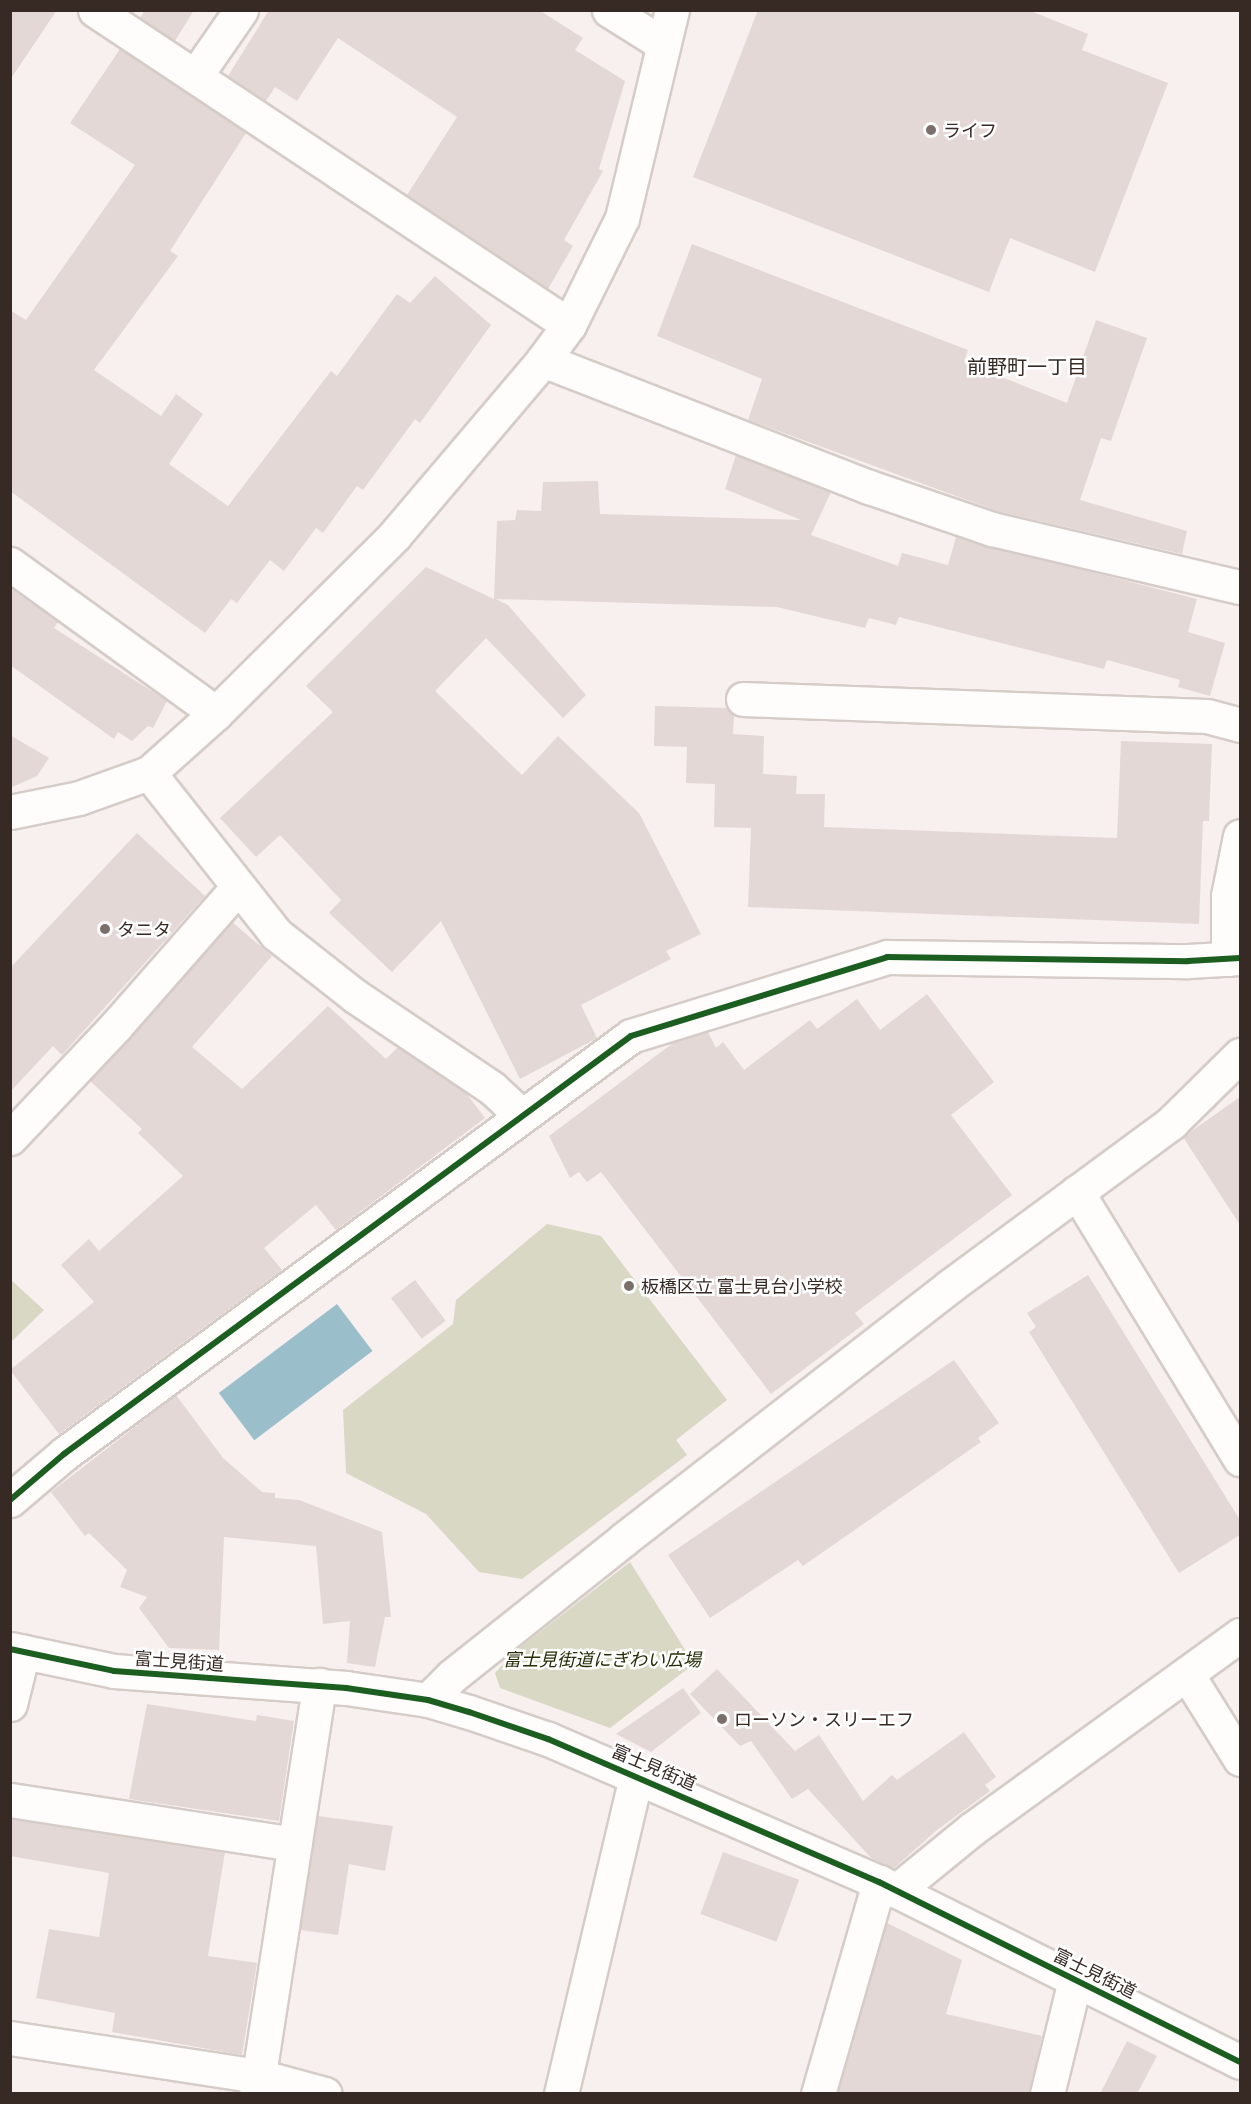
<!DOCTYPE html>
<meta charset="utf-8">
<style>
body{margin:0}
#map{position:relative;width:1251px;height:2104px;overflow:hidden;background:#f8f0ee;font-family:Literata,"Noto Sans JP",serif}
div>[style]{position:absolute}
.green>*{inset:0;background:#d8d8c4}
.water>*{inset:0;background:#9abfca;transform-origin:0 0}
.building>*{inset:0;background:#e3d8d5;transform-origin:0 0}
.roads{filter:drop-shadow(2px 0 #d5ccc8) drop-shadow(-2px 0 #d5ccc8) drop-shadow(0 2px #d5ccc8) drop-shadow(0 -2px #d5ccc8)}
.minor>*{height:33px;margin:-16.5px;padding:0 16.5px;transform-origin:16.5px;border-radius:16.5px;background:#fefdfc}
.cycleway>*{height:6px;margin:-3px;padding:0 3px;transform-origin:3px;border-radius:3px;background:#1b5e20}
.dots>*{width:16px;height:16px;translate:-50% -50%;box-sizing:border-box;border:3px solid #fff;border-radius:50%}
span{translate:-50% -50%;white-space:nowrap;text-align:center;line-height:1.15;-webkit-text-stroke:5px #fff;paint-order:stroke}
.poi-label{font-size:18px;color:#372a25}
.left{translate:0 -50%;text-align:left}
.park-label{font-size:18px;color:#282e08;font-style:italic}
.street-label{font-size:18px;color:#372a25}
.neighbourhood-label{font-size:20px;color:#372a25}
.frame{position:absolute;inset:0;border:12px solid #372a25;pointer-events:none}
</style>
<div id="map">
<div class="green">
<div style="clip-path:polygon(547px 1224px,601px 1236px,727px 1400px,676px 1440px,687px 1455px,522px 1579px,479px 1572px,426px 1514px,346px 1473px,343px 1410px,453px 1324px,456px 1300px)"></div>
<div style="clip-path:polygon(11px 1280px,44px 1310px,11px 1342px)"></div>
<div style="clip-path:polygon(630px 1562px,694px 1664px,610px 1728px,500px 1688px,495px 1673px,518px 1649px)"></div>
</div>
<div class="water">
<div style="left:337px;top:1304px;width:59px;height:148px;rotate:53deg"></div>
</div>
<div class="building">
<div style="clip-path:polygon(10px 10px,57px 10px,10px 80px)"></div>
<div style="clip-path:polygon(145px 10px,194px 10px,175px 41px,140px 18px)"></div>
<div style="clip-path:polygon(269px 10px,539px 10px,583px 38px,575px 50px,625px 81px,599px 169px,603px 171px,564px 240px,573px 246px,548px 289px,407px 195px,457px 117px,338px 38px,297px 101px,275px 87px,266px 101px,228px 76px)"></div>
<div style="clip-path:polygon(758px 10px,1028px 10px,1088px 34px,1082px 50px,1168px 83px,1095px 272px,1010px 238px,989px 292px,693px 177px)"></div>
<div style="clip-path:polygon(120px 49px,246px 133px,170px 251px,178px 256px,94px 370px,161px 416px,176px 394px,203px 414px,169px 464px,228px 506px,331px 371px,337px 376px,397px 294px,410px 303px,435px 276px,491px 325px,420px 423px,415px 419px,363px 490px,357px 486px,323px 533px,316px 528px,284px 571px,270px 560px,237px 603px,231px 599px,205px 633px,10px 491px,10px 310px,26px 320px,135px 165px,70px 123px)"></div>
<div style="clip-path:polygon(692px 244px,968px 350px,964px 362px,1067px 403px,1096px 320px,1147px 338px,1111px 441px,1101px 438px,1080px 500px,1187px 531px,1182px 554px,997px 511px,748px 420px,762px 379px,657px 336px)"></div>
<div style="clip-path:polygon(736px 455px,831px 492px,811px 535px,898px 566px,902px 553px,948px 565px,956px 537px,1197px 599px,1188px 632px,1225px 643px,1210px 696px,1178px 687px,1180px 680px,1107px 660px,1104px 669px,899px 617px,896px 625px,869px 618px,865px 628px,777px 607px,496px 599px,508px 605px,586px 695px,563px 718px,486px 638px,435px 691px,522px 775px,558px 736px,639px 813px,701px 934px,666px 951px,671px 959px,581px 1005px,597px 1038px,520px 1079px,441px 921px,392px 972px,329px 913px,341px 900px,280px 835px,256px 857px,220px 818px,333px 712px,306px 686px,426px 567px,494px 599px,497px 521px,515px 520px,517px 510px,541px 511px,543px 482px,598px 481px,600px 514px,801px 520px,725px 489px)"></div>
<div style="clip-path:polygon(10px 588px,58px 622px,54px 628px,167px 701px,153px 728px,148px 726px,132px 741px,118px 732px,114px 739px,10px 665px)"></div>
<div style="clip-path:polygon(655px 706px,727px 708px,734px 715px,733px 734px,764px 736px,763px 774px,797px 776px,796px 794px,825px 794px,824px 827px,1117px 838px,1121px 741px,1212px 744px,1209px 821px,1203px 821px,1199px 924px,748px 907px,751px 828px,714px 827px,715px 784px,686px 783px,687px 747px,654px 746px)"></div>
<div style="clip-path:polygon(10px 735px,49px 758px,37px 776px,10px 788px)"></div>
<div style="clip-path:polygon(137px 833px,205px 896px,62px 1055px,53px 1046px,10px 1092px,10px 968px)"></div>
<div style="clip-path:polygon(232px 922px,272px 956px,192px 1047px,242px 1089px,328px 1006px,386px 1059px,398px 1047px,466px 1093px,485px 1118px,336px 1230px,316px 1205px,264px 1248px,282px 1270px,59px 1434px,10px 1370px,94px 1302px,61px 1265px,89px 1239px,99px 1251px,183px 1176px,138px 1133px,142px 1129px,90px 1081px)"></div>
<div style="clip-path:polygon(927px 994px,994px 1082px,951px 1115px,1012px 1195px,855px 1313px,864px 1324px,771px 1394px,601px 1172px,587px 1182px,579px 1172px,570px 1178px,549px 1136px,673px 1043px,708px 1032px,716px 1048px,723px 1042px,744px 1070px,810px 1020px,817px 1029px,857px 999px,880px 1030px)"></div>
<div style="clip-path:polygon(1240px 1097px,1240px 1225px,1183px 1137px)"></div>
<div style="clip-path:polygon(1088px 1275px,1240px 1520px,1240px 1535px,1179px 1573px,1029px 1332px,1036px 1327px,1027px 1313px)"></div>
<div style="left:415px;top:1280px;width:51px;height:30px;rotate:53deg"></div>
<div style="clip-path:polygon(954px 1360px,999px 1423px,978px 1438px,981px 1442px,803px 1566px,798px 1560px,710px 1618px,668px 1555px)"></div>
<div style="clip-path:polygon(176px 1395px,223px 1458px,262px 1492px,275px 1493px,275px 1498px,299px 1500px,382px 1532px,391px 1617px,385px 1617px,375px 1667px,347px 1663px,350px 1621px,323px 1624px,316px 1546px,224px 1537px,219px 1650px,169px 1648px,139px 1608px,147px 1597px,120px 1587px,127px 1570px,89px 1533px,85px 1536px,51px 1492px)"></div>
<div style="clip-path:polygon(717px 1669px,795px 1751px,819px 1735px,863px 1801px,892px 1775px,897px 1780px,964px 1732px,996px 1777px,985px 1785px,990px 1791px,937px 1830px,894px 1868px,872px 1859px,808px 1789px,792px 1799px,751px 1741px,740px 1746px,690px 1694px)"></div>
<div style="clip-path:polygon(683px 1688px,701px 1713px,651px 1752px,616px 1734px)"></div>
<div style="clip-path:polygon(147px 1704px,256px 1721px,257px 1715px,294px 1721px,279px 1821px,129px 1799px)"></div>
<div style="clip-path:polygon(318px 1816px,393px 1826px,385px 1871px,349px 1864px,338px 1935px,300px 1930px)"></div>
<div style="clip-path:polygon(10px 1819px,225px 1852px,208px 1956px,257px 1963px,242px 2055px,112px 2032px,115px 2013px,36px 1998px,49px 1929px,99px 1937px,109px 1873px,10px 1856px)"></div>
<div style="left:723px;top:1852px;width:81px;height:66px;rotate:20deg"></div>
<div style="clip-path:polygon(887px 1923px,962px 1960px,946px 2014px,1042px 2036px,1029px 2094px,838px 2094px)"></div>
<div style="clip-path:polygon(1127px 2041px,1157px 2056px,1137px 2094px,1100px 2094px)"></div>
</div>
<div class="roads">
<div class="minor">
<div style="left:95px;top:10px;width:569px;rotate:33.61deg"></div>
<div style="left:609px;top:10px;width:64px;rotate:32.2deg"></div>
<div style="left:196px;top:75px;width:79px;rotate:-55.3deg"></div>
<div style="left:543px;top:360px;width:350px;rotate:21.3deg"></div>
<div style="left:869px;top:487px;width:130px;rotate:18.9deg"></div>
<div style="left:992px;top:529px;width:255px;rotate:13.2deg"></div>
<div style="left:10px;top:564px;width:254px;rotate:35.9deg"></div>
<div style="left:743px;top:699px;width:464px;rotate:2.1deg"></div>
<div style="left:1207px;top:716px;width:34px;rotate:15deg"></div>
<div style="left:149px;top:773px;width:205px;rotate:51.7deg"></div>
<div style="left:276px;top:934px;width:100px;rotate:38.1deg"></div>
<div style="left:355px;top:996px;width:165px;rotate:33.9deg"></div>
<div style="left:492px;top:1088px;width:40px;rotate:43deg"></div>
<div style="left:10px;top:812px;width:70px;rotate:-11.5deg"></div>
<div style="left:79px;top:798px;width:74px;rotate:-19.7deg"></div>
<div style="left:149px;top:773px;width:90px;rotate:-41.8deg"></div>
<div style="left:216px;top:713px;width:251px;rotate:-44.8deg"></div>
<div style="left:394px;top:536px;width:231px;rotate:-49.7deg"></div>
<div style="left:543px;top:360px;width:44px;rotate:-53.4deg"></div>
<div style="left:569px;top:325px;width:119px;rotate:-63.6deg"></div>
<div style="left:622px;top:218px;width:214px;rotate:-76.5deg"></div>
<div style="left:1228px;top:959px;width:63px;rotate:-90deg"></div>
<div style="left:1228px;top:896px;width:61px;rotate:-78.7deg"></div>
<div style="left:10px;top:1138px;width:153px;rotate:-46.6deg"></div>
<div style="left:115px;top:1027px;width:185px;rotate:-48.7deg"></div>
<div style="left:1077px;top:1192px;width:313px;rotate:58.6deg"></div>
<div style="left:10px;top:1500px;width:71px;rotate:-40.4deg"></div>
<div style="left:64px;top:1454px;width:704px;rotate:-36.4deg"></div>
<div style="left:631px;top:1036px;width:268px;rotate:-17.1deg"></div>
<div style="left:887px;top:957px;width:301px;rotate:0.8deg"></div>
<div style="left:1188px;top:961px;width:52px;rotate:-3.3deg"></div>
<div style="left:10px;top:1649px;width:106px;rotate:11.9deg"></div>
<div style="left:114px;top:1671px;width:233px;rotate:4.2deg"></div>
<div style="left:346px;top:1688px;width:83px;rotate:8.3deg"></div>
<div style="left:428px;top:1700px;width:43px;rotate:16.3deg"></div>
<div style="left:469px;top:1712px;width:83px;rotate:18.9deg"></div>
<div style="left:548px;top:1739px;width:361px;rotate:23.4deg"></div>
<div style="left:879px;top:1882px;width:403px;rotate:26.5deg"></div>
<div style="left:1187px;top:1674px;width:100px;rotate:58.1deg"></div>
<div style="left:428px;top:1700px;width:34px;rotate:-45deg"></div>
<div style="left:452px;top:1676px;width:220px;rotate:-38.5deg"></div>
<div style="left:624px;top:1539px;width:413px;rotate:-37.8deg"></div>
<div style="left:950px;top:1286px;width:275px;rotate:-36.4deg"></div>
<div style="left:1171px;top:1123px;width:97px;rotate:-44.6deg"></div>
<div style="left:10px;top:1704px;width:54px;rotate:-76deg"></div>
<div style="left:10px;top:1800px;width:288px;rotate:8.8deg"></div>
<div style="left:896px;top:1891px;width:98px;rotate:-39.2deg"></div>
<div style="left:972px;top:1829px;width:331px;rotate:-35.9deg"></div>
<div style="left:10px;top:2038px;width:251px;rotate:8.7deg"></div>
<div style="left:258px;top:2076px;width:69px;rotate:15deg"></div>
<div style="left:256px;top:2094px;width:414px;rotate:-81.2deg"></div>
<div style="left:561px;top:2094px;width:327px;rotate:-76.7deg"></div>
<div style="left:818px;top:2094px;width:221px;rotate:-73.9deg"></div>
<div style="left:1047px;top:2094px;width:117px;rotate:-76.2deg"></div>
</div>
</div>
<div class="cycleway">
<div style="left:10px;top:1500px;width:71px;rotate:-40.4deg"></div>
<div style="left:64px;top:1454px;width:704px;rotate:-36.4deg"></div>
<div style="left:631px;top:1036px;width:268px;rotate:-17.1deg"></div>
<div style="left:887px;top:957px;width:301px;rotate:0.8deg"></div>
<div style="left:1188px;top:961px;width:52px;rotate:-3.3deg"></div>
<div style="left:10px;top:1649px;width:106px;rotate:11.9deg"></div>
<div style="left:114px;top:1671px;width:233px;rotate:4.2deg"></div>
<div style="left:346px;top:1688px;width:83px;rotate:8.3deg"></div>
<div style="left:428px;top:1700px;width:43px;rotate:16.3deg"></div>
<div style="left:469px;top:1712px;width:83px;rotate:18.9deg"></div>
<div style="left:548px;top:1739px;width:361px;rotate:23.4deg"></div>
<div style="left:879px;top:1882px;width:403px;rotate:26.5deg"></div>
</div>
<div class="dots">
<div style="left:931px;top:130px;background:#7b6f6b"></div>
<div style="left:105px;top:929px;background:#7b6f6b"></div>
<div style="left:629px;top:1286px;background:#7b6f6b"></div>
<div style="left:722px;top:1719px;background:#7b6f6b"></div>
</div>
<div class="poi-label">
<span class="left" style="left:943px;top:130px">ライフ</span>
<span class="left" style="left:117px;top:929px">タニタ</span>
<span class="left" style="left:641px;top:1286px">板橋区立 富士見台小学校</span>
<span class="left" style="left:734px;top:1719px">ローソン・スリーエフ</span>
</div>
<div class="park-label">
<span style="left:602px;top:1659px">富士見街道にぎわい広場</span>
</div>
<div class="street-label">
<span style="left:179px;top:1661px;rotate:4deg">富士見街道</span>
<span style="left:654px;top:1767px;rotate:23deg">富士見街道</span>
<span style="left:1095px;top:1973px;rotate:26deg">富士見街道</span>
</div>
<div class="neighbourhood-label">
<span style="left:1027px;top:365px">前野町一丁目</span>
</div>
<div class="frame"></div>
</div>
